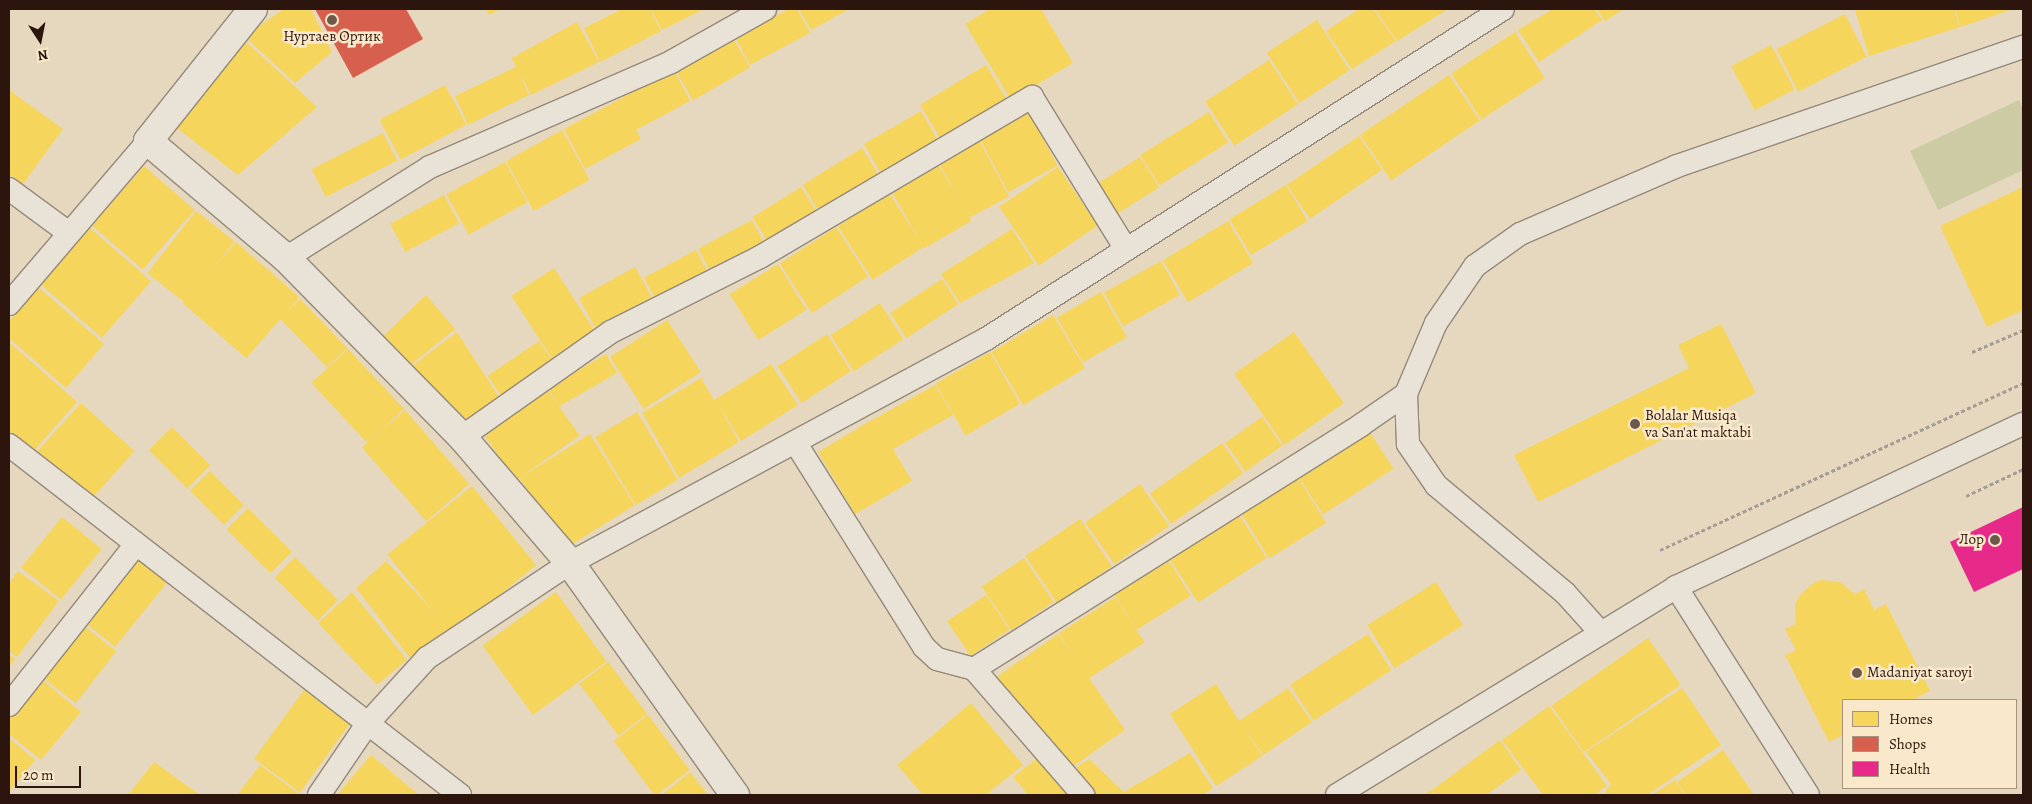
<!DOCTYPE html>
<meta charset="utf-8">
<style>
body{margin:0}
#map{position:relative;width:2032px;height:804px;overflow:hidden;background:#e6d8bf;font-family:Alegreya,serif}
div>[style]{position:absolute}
.green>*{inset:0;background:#cdcba4}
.homes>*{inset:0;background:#f6d55c;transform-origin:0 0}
.shops>*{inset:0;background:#d6604d}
.health>*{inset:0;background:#e7298a}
.path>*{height:3px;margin-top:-1.5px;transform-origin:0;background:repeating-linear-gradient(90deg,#a59d94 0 4px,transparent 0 6.5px)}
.roads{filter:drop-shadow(1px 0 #94897a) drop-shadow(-1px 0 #94897a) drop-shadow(0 1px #94897a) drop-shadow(0 -1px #94897a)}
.street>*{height:22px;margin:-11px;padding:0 11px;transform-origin:11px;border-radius:11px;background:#e9e2d6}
.secondary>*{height:28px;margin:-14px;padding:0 14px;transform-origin:14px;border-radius:14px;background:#e9e2d6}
.dots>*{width:14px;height:14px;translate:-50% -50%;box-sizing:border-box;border:2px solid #fae8ca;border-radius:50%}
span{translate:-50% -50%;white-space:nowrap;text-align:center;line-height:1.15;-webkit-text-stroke:5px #fae8ca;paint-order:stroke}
.poi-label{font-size:15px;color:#2c150c}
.left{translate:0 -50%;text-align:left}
.right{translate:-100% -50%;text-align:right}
.frame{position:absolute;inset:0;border:10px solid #2c150c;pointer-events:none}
.legend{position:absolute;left:1842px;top:699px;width:175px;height:90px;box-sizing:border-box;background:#fae8ca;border:1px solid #a8947e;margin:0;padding:6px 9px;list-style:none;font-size:15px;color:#2c150c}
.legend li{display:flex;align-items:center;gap:10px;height:25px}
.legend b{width:25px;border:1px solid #a8947e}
.north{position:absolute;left:15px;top:15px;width:50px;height:50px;-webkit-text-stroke:4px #fae8ca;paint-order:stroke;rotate:169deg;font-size:14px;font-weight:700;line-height:20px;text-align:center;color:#2c150c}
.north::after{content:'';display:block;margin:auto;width:18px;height:22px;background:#2c150c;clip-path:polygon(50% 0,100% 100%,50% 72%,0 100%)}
.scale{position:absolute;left:15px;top:766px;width:66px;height:22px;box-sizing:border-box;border:2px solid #2c150c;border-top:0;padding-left:6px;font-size:15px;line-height:18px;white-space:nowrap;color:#2c150c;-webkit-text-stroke:4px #fae8ca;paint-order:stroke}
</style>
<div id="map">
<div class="green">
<div style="clip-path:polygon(2019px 100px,2023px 109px,2023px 170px,1938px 210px,1910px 151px)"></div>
</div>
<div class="homes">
<div style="clip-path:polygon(284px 9px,311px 9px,332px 52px,295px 83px,244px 36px)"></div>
<div style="clip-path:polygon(486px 9px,500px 9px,489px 15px)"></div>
<div style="clip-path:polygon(622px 9px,650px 9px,661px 31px,600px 62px,584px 28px)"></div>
<div style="clip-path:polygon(651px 9px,704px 9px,662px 30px)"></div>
<div style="clip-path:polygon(789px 9px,797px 9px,810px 33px,750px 65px,735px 37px)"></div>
<div style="clip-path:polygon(799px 9px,849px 9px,811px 30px)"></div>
<div style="clip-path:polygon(990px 9px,1041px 9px,1073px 63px,1011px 100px,965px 24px)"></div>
<div style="clip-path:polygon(1359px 9px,1373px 9px,1396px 41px,1352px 69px,1326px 31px)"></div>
<div style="clip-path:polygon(1375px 9px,1448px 9px,1397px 41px)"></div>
<div style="clip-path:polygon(1553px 9px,1594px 9px,1602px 20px,1539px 62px,1518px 30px)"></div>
<div style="clip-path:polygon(1597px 9px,1624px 9px,1605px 21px)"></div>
<div style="clip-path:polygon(1859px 9px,1954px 9px,1960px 27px,1869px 56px,1855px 10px)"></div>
<div style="clip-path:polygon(1955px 9px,2013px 9px,1961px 27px)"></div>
<div style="left:1845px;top:14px;width:48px;height:77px;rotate:63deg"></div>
<div style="left:1317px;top:20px;width:60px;height:60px;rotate:57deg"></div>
<div style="clip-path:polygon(577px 22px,599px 62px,531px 95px,518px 70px,529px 95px,468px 125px,455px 96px,516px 67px,512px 58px)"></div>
<div style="left:1515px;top:32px;width:55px;height:76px;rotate:57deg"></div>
<div style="clip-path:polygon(242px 38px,317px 107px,238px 175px,174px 126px)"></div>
<div style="left:733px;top:38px;width:34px;height:66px;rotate:60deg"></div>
<div style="left:1771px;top:45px;width:50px;height:45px;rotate:62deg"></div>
<div style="left:1269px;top:60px;width:53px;height:76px;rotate:57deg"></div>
<div style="left:986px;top:65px;width:43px;height:77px;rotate:59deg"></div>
<div style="clip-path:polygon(674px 70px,690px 101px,636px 130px,641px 139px,585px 169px,564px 129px)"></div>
<div style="left:1449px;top:75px;width:55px;height:107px;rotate:56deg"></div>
<div style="left:445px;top:85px;width:45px;height:74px;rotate:62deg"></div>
<div style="clip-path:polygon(9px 90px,63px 129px,23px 184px,9px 174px)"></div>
<div style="left:921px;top:111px;width:34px;height:66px;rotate:60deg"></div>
<div style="left:1029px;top:112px;width:61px;height:56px;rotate:62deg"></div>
<div style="left:1209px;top:112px;width:36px;height:81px;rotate:58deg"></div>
<div style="left:562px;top:130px;width:57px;height:64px;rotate:61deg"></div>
<div style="left:383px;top:133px;width:31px;height:80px;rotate:63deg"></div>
<div style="left:1359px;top:136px;width:41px;height:87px;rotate:56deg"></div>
<div style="left:979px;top:140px;width:64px;height:46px;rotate:62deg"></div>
<div style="left:862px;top:148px;width:32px;height:70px;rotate:58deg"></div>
<div style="left:1140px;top:157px;width:36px;height:59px;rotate:58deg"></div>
<div style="left:505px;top:162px;width:46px;height:67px;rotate:61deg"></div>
<div style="left:938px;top:164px;width:66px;height:54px;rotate:60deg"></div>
<div style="left:144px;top:166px;width:67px;height:79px;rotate:41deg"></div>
<div style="left:1058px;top:167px;width:71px;height:71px;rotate:56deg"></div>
<div style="left:1286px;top:185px;width:42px;height:66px;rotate:59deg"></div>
<div style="left:801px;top:187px;width:31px;height:57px;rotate:58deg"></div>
<div style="clip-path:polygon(2023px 187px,2023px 310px,1987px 327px,1940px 226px)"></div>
<div style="left:889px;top:193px;width:64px;height:61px;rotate:57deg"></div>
<div style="left:444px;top:195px;width:32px;height:61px;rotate:62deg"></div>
<div style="left:196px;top:211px;width:49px;height:79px;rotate:38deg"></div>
<div style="left:752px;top:220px;width:27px;height:61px;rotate:62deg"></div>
<div style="left:1228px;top:221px;width:49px;height:76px;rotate:59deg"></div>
<div style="left:836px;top:227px;width:59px;height:67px;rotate:57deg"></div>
<div style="left:90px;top:228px;width:81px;height:75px;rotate:41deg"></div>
<div style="clip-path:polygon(1012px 229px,1034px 263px,960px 303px,941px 274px)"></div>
<div style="left:236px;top:242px;width:84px;height:81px;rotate:41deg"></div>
<div style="left:696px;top:250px;width:30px;height:59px;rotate:62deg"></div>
<div style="left:1161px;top:261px;width:39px;height:65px;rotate:61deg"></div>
<div style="left:778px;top:264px;width:54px;height:57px;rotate:58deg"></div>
<div style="left:635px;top:267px;width:43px;height:64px;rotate:61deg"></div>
<div style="left:554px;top:268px;width:82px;height:51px;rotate:57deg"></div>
<div style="left:942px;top:279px;width:30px;height:62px;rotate:57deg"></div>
<div style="clip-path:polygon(38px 287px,104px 344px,66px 388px,9px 338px,9px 321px)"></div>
<div style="left:1101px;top:292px;width:52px;height:51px;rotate:60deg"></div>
<div style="clip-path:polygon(426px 295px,455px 329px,402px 372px,375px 344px)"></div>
<div style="left:300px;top:299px;width:68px;height:28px;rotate:46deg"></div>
<div style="left:880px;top:303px;width:43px;height:59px;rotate:57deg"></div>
<div style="left:1053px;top:315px;width:62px;height:72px;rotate:59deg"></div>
<div style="left:667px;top:320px;width:62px;height:68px;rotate:57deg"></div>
<div style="clip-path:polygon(1721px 324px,1756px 393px,1538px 502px,1514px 455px,1689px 368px,1678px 345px)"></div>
<div style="clip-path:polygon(457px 332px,501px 400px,456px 429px,403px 373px)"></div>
<div style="left:1294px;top:332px;width:87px;height:73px;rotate:55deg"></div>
<div style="left:827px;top:334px;width:44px;height:59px;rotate:57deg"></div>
<div style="left:539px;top:341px;width:29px;height:62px;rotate:56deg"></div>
<div style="clip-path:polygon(9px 342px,77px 402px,33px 452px,9px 431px)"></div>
<div style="left:348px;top:349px;width:82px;height:50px;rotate:47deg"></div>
<div style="left:990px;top:352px;width:60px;height:63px;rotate:60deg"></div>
<div style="left:606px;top:354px;width:22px;height:67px;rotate:60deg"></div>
<div style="clip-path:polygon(771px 364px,798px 405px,741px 441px,717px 403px,739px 442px,679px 478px,642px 413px,701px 378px,714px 400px)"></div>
<div style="clip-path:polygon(935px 385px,953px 415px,893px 449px,912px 481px,855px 514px,818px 452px,875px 418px,879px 424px,876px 418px)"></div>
<div style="left:547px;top:389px;width:57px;height:78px;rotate:55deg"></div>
<div style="left:81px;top:403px;width:72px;height:69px;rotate:42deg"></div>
<div style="left:405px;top:410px;width:98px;height:57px;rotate:49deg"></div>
<div style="left:637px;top:412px;width:79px;height:49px;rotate:59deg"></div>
<div style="left:1262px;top:417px;width:35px;height:45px;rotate:55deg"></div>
<div style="left:172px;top:427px;width:54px;height:33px;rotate:45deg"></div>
<div style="left:1369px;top:431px;width:45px;height:84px;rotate:57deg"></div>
<div style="left:590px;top:434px;width:84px;height:83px;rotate:58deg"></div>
<div style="left:1222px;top:443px;width:37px;height:88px;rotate:55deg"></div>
<div style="left:210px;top:471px;width:48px;height:28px;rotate:45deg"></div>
<div style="left:1298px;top:478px;width:53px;height:67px;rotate:58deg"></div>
<div style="left:1140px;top:484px;width:51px;height:67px;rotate:55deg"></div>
<div style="left:472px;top:486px;width:102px;height:109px;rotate:51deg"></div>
<div style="left:248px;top:508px;width:62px;height:30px;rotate:45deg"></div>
<div style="left:1239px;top:515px;width:51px;height:82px;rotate:57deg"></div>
<div style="left:62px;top:517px;width:51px;height:65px;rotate:39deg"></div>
<div style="left:1080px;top:519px;width:57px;height:66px;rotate:56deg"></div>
<div style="left:143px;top:555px;width:36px;height:89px;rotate:39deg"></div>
<div style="left:295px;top:557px;width:61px;height:29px;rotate:45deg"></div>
<div style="left:1024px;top:558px;width:53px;height:51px;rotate:56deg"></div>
<div style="clip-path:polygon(386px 561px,449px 628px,410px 658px,356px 588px)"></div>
<div style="left:1169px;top:561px;width:41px;height:64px;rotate:58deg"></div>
<div style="clip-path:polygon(18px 571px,59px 601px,17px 657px,9px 651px,9px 583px)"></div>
<div style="clip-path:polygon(1822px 580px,1840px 582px,1855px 594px,1864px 589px,1874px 610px,1886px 604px,1930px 691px,1912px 700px,1843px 700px,1843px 735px,1829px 742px,1785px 655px,1796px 650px,1785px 629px,1796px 624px,1795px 605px,1799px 596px,1813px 583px)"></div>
<div style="left:1436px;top:582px;width:51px;height:81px;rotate:58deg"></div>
<div style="clip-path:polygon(352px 592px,407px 660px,377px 685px,318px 623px)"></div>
<div style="left:556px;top:592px;width:86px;height:91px;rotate:54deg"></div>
<div style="left:986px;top:595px;width:42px;height:47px;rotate:56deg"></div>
<div style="left:1115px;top:597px;width:54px;height:67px;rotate:57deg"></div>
<div style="left:84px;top:626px;width:41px;height:66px;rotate:38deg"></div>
<div style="left:1058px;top:634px;width:117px;height:76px;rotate:55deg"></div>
<div style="left:1368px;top:634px;width:43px;height:93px;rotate:57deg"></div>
<div style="left:1648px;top:638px;width:57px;height:118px;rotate:55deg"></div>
<div style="clip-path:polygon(9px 654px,15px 659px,9px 667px)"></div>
<div style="left:608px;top:662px;width:65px;height:36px;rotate:53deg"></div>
<div style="clip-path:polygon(41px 679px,81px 712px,41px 760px,9px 734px,9px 718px)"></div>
<div style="clip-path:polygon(1216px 684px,1239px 721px,1288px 688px,1312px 722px,1263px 755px,1244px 728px,1262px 756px,1216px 786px,1170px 714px)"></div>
<div style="clip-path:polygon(1682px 688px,1721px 745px,1647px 795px,1607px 795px,1605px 792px,1611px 784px,1586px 752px)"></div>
<div style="left:304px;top:690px;width:57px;height:85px;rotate:36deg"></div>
<div style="clip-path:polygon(971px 703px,1023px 765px,986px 795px,923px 795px,897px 765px)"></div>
<div style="clip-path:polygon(1549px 706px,1607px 786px,1594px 795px,1543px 795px,1502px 740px)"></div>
<div style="left:648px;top:715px;width:69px;height:43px;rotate:53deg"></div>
<div style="clip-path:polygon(9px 738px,35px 760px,9px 792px)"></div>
<div style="clip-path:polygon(1500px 740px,1521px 770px,1486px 795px,1436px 795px,1432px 790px)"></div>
<div style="clip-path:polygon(1723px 750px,1754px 795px,1686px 795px,1677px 782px)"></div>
<div style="clip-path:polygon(1190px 753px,1213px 788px,1202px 795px,1089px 795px,1069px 772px,1089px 759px,1124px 792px)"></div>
<div style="clip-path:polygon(371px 755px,419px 795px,337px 795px)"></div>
<div style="clip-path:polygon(1039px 757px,1067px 793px,1064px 795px,1028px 795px,1013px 777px)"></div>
<div style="clip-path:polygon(154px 762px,200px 795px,128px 795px)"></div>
<div style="clip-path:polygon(260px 765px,299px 794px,298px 795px,237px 795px)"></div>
<div style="clip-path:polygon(690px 772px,708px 795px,662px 795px)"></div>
<div style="clip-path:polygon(1675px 780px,1685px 795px,1652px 795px)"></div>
<div style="clip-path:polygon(1431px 790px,1434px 795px,1423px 795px)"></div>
</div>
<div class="shops">
<div style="clip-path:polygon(315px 9px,406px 9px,423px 39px,353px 78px)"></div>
</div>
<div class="health">
<div style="clip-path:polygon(2023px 507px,2023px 569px,1974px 592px,1950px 542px)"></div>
</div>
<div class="path">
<div style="left:1972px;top:352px;width:56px;rotate:-23.3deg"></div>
<div style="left:1966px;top:496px;width:63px;rotate:-25.3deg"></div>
<div style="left:1660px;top:550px;width:400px;rotate:-24.7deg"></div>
</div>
<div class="roads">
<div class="street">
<div style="left:9px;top:189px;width:74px;rotate:36.3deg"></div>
<div style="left:286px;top:258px;width:170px;rotate:-32.3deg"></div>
<div style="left:430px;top:167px;width:263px;rotate:-23.5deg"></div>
<div style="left:671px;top:62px;width:108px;rotate:-29.4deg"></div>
<div style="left:9px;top:304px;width:214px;rotate:-49.5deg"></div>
<div style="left:462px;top:437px;width:182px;rotate:-35.2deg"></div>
<div style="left:611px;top:332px;width:167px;rotate:-26.7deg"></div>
<div style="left:760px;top:257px;width:316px;rotate:-30.5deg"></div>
<div style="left:1032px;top:97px;width:179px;rotate:58.3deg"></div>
<div style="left:795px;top:442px;width:242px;rotate:57.8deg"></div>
<div style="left:924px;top:647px;width:18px;rotate:43deg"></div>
<div style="left:937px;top:659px;width:38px;rotate:15deg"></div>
<div style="left:974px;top:669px;width:167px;rotate:49.1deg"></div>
<div style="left:9px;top:445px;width:571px;rotate:37.81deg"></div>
<div style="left:1676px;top:587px;width:246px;rotate:57.6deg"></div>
<div style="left:1601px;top:633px;width:54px;rotate:-132deg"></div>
<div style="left:1565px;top:593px;width:168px;rotate:-140.1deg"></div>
<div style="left:1436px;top:485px;width:50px;rotate:-124.3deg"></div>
<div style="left:1408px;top:444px;width:50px;rotate:-92.3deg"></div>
<div style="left:1406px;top:394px;width:77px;rotate:-67.1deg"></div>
<div style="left:1436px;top:323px;width:69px;rotate:-55.6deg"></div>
<div style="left:1475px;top:266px;width:55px;rotate:-35.4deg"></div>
<div style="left:1520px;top:234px;width:171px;rotate:-23.4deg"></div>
<div style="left:1677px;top:166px;width:366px;rotate:-19deg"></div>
<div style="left:974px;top:669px;width:457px;rotate:-32.2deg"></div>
<div style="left:1361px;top:425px;width:55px;rotate:-34.6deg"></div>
<div style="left:9px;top:705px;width:205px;rotate:-51.7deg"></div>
<div style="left:319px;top:795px;width:87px;rotate:-55.8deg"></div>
<div style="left:368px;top:723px;width:88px;rotate:-47.8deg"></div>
<div style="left:427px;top:658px;width:172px;rotate:-33.6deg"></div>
<div style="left:570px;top:563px;width:472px;rotate:-28.3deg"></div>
<div style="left:986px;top:339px;width:613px;rotate:-32.55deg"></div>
<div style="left:1337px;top:795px;width:398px;rotate:-31.5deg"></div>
<div style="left:1676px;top:587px;width:383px;rotate:-25.2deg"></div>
</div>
<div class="secondary">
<div style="left:253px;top:9px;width:169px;rotate:128.5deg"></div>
<div style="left:148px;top:141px;width:181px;rotate:40.3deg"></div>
<div style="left:286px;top:258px;width:251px;rotate:45.5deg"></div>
<div style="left:462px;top:437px;width:166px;rotate:49.4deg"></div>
<div style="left:570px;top:563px;width:285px;rotate:54.6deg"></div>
</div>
</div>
<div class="dots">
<div style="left:332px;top:20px;background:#6d594b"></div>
<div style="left:1635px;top:424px;background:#6d594b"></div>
<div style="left:1995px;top:540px;background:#6d594b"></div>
<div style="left:1857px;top:673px;background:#6d594b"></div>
</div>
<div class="poi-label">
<span style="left:332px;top:37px">Нуртаев Ортик</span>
<span class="left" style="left:1645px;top:424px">Bolalar Musiqa<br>va San'at maktabi</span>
<span class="right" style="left:1984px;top:540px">Лор</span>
<span class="left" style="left:1867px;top:673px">Madaniyat saroyi</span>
</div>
<div class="frame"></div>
<ul class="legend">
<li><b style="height:14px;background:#f6d55c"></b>Homes</li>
<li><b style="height:14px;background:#d6604d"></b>Shops</li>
<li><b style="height:14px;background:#e7298a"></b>Health</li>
</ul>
<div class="north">N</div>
<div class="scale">20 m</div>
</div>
